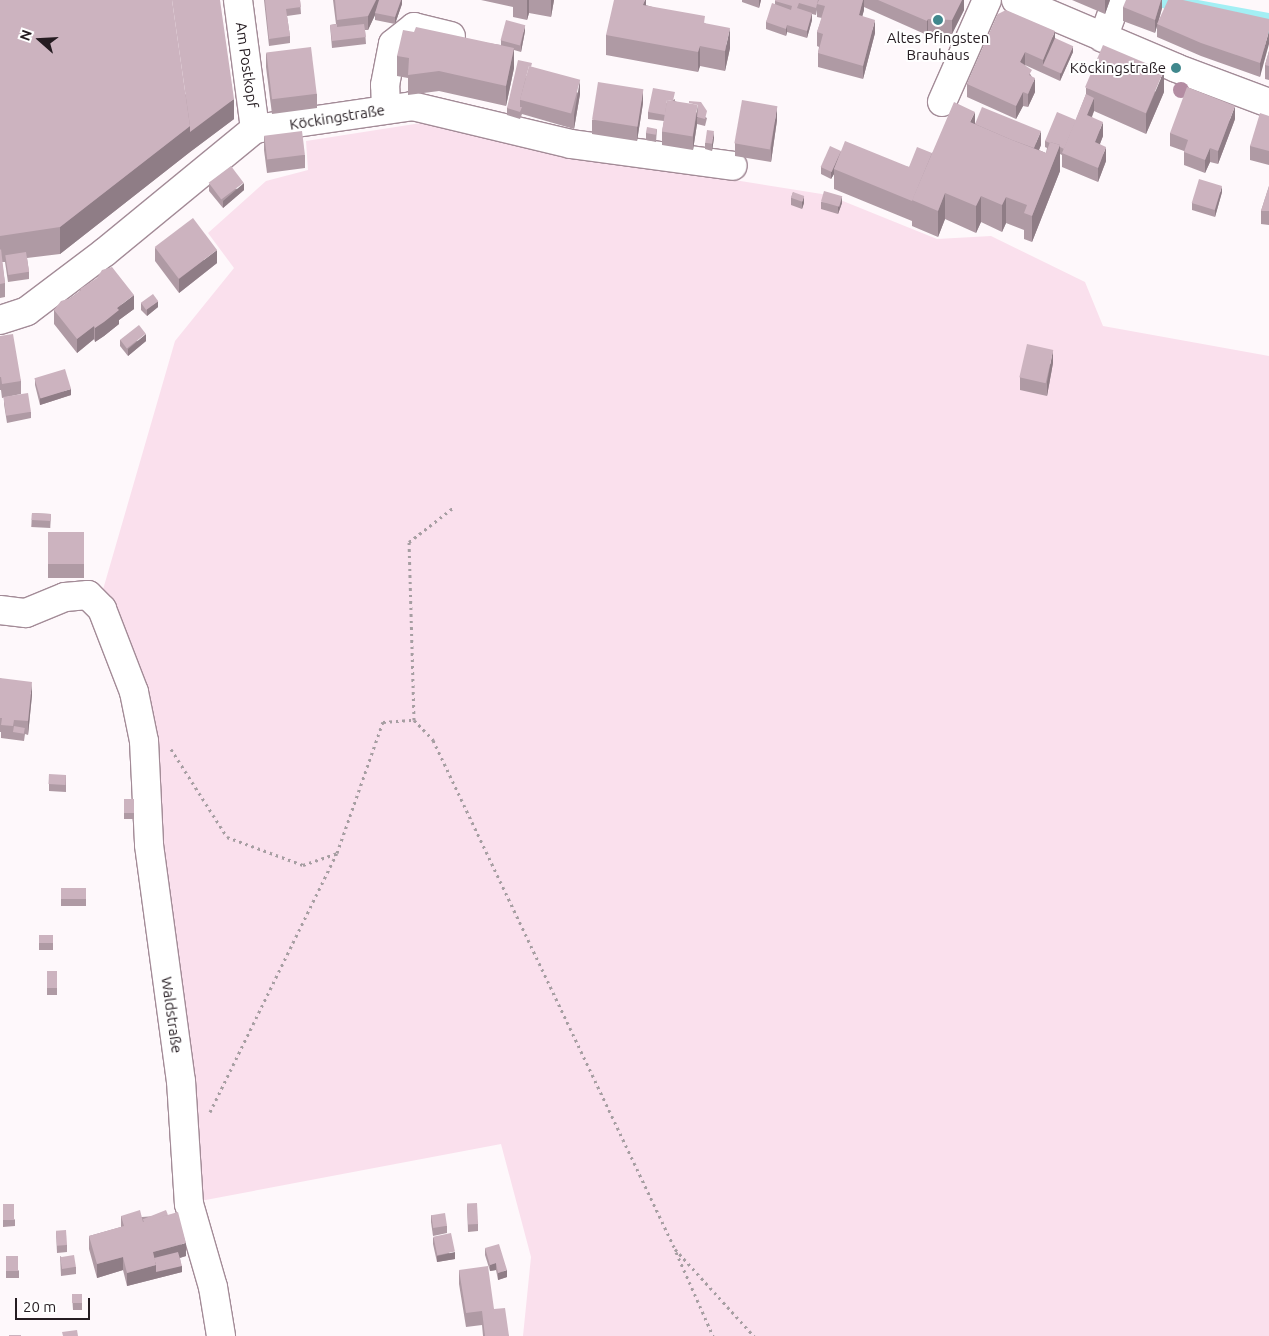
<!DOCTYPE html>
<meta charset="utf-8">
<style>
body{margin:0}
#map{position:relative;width:1269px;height:1336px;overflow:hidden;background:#fef8fb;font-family:Ubuntu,sans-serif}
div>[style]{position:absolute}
.green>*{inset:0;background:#fae0ed}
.water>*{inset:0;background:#a3eff4}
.path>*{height:3px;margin-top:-1.5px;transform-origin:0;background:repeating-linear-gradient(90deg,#a69ea2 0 2.5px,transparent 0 6.5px)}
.roads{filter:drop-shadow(1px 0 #a38b97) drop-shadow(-1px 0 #a38b97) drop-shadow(0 1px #a38b97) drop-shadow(0 -1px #a38b97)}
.minor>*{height:28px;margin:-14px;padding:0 14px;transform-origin:14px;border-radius:14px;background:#fff}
.major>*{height:28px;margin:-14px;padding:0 14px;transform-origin:14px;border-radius:14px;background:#fff}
.trees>*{width:16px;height:16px;margin:-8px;border-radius:50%;background:#b38ca2}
.wall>*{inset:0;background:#af9aa4;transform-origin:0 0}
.shaded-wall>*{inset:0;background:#8f7d86}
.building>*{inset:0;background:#ccb3bf;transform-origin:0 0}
.dots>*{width:14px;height:14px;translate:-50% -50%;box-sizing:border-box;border:2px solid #fff;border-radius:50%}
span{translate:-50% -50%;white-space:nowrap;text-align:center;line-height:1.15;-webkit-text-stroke:4px #fff;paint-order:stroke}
.poi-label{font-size:15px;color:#251c21}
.right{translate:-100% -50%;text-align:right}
.street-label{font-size:15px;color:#251c21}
.north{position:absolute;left:15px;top:15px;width:50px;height:50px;-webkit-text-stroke:4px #fff;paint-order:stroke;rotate:289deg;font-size:14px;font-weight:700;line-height:20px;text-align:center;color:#251c21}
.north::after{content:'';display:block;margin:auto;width:18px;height:22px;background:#251c21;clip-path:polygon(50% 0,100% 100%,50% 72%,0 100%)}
.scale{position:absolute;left:15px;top:1298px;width:75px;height:22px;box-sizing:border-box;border:2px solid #251c21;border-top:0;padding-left:6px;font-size:15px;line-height:18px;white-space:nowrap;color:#251c21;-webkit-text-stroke:4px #fff;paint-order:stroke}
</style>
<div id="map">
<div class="green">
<div style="clip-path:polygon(434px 121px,571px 154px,828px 195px,937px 239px,991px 236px,1085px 282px,1103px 326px,1269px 356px,1269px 1336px,523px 1336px,531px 1257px,501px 1144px,195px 1202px,168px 926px,102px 593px,175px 341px,234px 268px,208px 233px,266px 181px,308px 170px,306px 141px)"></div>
</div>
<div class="water">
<div style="clip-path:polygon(1136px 0,1198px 0,1269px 13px,1269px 34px,1169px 10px)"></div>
</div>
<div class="path">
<div style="left:414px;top:720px;width:178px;rotate:-91.6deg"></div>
<div style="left:409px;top:542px;width:57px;rotate:-37.9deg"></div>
<div style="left:171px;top:749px;width:104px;rotate:57.5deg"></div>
<div style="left:227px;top:837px;width:81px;rotate:20.2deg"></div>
<div style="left:303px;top:865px;width:36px;rotate:-19deg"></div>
<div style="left:210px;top:1112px;width:288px;rotate:-63.9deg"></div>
<div style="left:337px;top:853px;width:139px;rotate:-70.7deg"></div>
<div style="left:383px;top:722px;width:31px;rotate:-4deg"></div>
<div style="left:414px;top:720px;width:28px;rotate:46deg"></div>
<div style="left:433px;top:740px;width:564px;rotate:64.57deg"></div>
<div style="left:675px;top:1249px;width:118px;rotate:47.8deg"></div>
<div style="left:676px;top:1252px;width:92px;rotate:66.2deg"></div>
</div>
<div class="roads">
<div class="minor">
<div style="left:238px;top:0;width:130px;rotate:82.5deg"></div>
<div style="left:1103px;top:38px;width:40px;rotate:-69.8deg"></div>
<div style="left:942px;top:102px;width:111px;rotate:-66.2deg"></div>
<div style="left:386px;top:109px;width:24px;rotate:-92deg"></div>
<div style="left:385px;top:85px;width:42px;rotate:-79deg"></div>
<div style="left:393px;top:44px;width:27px;rotate:-39deg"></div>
<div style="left:414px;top:27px;width:38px;rotate:14deg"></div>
<div style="left:0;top:320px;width:28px;rotate:-18deg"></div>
<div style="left:27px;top:311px;width:98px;rotate:-37.1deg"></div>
<div style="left:105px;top:252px;width:194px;rotate:-39.4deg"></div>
<div style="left:255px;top:129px;width:159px;rotate:-8.3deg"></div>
<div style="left:412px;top:106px;width:163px;rotate:13.4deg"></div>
<div style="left:571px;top:144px;width:163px;rotate:7.7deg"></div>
<div style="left:0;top:610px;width:26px;rotate:7deg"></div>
<div style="left:26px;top:613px;width:42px;rotate:-22.3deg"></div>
<div style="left:65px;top:597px;width:23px;rotate:-5deg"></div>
<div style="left:88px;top:595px;width:20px;rotate:45deg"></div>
<div style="left:102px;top:609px;width:89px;rotate:68.9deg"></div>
<div style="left:134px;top:692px;width:50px;rotate:78.5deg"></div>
<div style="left:144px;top:741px;width:104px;rotate:87.2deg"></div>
<div style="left:149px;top:845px;width:238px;rotate:82.3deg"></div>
<div style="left:181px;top:1081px;width:123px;rotate:86.3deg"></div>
<div style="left:189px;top:1204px;width:86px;rotate:73.9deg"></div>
<div style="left:213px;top:1287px;width:50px;rotate:80.7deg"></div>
</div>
<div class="major">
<div style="left:1016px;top:0;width:174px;rotate:23deg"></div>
<div style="left:1176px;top:68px;width:99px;rotate:20.6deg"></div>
</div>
</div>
<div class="trees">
<div style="left:1181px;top:90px"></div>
</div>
<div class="wall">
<div style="clip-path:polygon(0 0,234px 119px,190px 152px,60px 254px,27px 258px,29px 272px,29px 279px,8px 282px,5px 262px,2px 262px,5px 283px,5px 297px,0 298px)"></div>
<div style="clip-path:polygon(264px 0,300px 0,301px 14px,287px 16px,290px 36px,290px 43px,269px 46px)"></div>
<div style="clip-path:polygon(333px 0,402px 0,402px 4px,395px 24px,375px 20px,375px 15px,368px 30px,365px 30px,366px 44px,332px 48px,330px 25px,336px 24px)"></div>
<div style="clip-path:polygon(481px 0,554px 0,551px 17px,529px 13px,527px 20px,513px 17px,513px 7px)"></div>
<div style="clip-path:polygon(646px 0,646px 5px,705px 23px,730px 48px,725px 71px,700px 66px,698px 72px,606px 55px,606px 35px)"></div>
<div style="clip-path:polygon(742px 0,761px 0,759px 8px,742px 2px)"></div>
<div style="clip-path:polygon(775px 0,864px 0,864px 10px,862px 16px,875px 33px,863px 79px,818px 67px,818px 53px,819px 47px,817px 46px,817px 32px,822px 18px,817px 17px,817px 10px,816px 15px,812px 14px,812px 20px,807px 38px,787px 32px,786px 36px,766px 29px,766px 22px,775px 4px)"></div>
<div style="clip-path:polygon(864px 0,964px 0,964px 10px,952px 34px,928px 33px,927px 35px,864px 7px)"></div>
<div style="clip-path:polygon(1072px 0,1110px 0,1105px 14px)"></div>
<div style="clip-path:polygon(1162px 0,1162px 8px,1159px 20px,1269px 19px,1260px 77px,1201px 56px,1157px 37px,1157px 26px,1155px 33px,1123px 21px,1123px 7px)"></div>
<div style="clip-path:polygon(998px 14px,1055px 38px,1073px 52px,1060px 81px,1025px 65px,1032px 77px,1035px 92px,1028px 107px,1023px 106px,1016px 119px,967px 97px,967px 84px)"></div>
<div style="clip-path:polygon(525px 31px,521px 52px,514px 50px,514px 68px,506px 106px,439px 91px,408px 95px,408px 78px,397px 76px,397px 56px,414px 32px,501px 45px,501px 40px)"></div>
<div style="clip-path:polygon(1269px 51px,1269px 80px,1265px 79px,1265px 65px)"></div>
<div style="clip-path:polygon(266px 53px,317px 94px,317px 108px,272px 114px,266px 67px)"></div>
<div style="clip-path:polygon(532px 67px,580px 94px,574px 129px,522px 114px,520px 119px,507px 115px,507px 108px)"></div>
<div style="clip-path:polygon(1086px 88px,1164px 92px,1146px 134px,1094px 111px,1092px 117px,1103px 136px,1100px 144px,1106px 161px,1098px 182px,1062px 167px,1062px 155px,1060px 154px,1060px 171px,1032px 242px,1024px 239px,1024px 230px,1006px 223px,1002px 232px,981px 222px,976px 233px,945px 219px,938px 237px,912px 226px,912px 221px,834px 189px,834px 174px,831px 179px,821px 174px,821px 167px,841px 151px,909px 167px,932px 153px,975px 123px,1041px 145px,1039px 150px,1046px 153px,1047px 148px,1045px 147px,1045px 141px,1076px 120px,1086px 94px)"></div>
<div style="clip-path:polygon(675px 99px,675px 101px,707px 118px,705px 126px,697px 124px,693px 150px,662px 145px,662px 132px,664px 121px,648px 119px,648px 112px)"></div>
<div style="clip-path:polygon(643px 103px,637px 141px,592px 134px,592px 120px)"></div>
<div style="clip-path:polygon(1269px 116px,1269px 165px,1250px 160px,1250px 146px)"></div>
<div style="clip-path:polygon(1235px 119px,1218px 164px,1210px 162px,1205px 173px,1184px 165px,1184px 151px,1170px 146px,1170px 133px)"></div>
<div style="clip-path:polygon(777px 120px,771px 162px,735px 156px,735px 143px)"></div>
<div style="clip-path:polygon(657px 129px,656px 142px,646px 140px,646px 133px)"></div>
<div style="clip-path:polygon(264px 136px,305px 155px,305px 168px,267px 173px,264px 150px)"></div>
<div style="clip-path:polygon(714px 138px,712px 151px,705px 149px,705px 143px)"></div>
<div style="clip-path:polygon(209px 184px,244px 190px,223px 208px,209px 191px)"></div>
<div style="clip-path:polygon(1269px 186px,1269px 225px,1261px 224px,1261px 211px)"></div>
<div style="clip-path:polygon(793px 192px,804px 203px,802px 209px,791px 205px,791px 198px)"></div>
<div style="clip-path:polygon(1222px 192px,1215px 217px,1192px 210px,1192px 203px)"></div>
<div style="clip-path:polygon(821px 202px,842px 203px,838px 214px,821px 209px)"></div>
<div style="clip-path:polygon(155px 248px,217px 263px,179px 293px,155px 261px)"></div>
<div style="clip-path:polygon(80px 289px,134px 309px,119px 320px,119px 324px,104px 336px,95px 342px,94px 339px,77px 353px,54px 324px,54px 310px,80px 291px)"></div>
<div style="clip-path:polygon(141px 303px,158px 307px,147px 316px,141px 310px)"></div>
<div style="clip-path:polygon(0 336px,21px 381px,21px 394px,2px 398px,1px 390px,0 390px)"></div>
<div style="clip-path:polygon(120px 340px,146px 341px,128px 356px,120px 346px)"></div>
<div style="clip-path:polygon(1053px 363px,1047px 396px,1020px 390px,1020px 377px)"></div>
<div style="clip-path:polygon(35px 379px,71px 395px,40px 405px,35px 385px)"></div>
<div style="clip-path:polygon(4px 398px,31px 412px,31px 418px,7px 423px,4px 404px)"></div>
<div style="left:32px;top:513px;width:19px;height:14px;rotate:3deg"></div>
<div style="left:48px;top:532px;width:36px;height:46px"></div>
<div style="clip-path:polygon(0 678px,32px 695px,28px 735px,25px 734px,24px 741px,1px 738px,1px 732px,0 732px)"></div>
<div style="clip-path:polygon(66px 775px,66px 792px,49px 791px,49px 784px)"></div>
<div style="left:124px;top:799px;width:10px;height:20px"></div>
<div style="left:86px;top:888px;width:18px;height:25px;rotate:90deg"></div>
<div style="left:39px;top:935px;width:14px;height:15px"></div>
<div style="left:47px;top:971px;width:10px;height:24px"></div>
<div style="clip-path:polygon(3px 1204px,15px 1220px,15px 1226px,3px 1227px)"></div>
<div style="clip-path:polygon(467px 1204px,478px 1224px,478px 1231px,468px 1232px)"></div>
<div style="clip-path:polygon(168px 1215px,186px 1256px,180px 1258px,182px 1272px,127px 1286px,123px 1270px,97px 1278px,89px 1249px,89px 1236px,121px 1227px,121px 1216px,142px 1217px)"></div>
<div style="clip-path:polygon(431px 1215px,447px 1226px,447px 1233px,433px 1236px,431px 1222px)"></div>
<div style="clip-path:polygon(56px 1231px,67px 1245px,67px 1252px,57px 1253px)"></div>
<div style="clip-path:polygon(433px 1237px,455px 1259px,437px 1262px,433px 1244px)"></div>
<div style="clip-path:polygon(485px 1248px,507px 1277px,498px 1280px,496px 1270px,490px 1271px,485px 1255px)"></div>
<div style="clip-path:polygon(6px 1256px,19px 1271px,19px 1278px,6px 1278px)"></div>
<div style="clip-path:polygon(60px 1256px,76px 1267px,76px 1274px,61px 1276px)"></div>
<div style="clip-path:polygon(459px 1270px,494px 1309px,509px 1336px,483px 1336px,482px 1325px,466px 1327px,459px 1284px)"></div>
<div style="clip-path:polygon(72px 1295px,82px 1303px,82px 1310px,73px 1310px)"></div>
</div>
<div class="shaded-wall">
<div style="clip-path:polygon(376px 0,382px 0,375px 13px,375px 15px,368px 30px,368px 16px)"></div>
<div style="clip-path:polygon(401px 0,402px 0,402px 4px,395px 24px,395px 17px)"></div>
<div style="clip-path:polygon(527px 0,529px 0,529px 13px,527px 20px)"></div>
<div style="clip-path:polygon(551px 0,554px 0,551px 17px)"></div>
<div style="clip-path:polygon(645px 0,646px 0,646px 12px,643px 5px)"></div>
<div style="clip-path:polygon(759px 0,761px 0,759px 8px)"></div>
<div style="clip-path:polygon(863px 0,864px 0,864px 10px,859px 29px,859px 15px)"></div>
<div style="clip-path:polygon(962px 0,964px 0,964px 10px,952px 34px,952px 20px)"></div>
<div style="clip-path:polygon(1105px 0,1110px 0,1105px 14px)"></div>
<div style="clip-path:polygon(1161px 0,1162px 0,1162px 8px,1155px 33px,1155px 20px)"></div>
<div style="clip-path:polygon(812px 13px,812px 20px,807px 38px,807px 31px)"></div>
<div style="clip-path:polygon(928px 19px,928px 33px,927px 35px,927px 21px)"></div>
<div style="clip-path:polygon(875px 20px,875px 33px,863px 79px,863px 66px)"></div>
<div style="clip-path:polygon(525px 25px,525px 31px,521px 52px,521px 45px)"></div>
<div style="clip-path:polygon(787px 25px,787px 32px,786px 36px,786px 29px)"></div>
<div style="clip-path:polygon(730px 28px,730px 48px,725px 71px,725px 51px)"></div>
<div style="clip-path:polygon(1055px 31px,1055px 45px,1043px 66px,1043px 60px)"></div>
<div style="clip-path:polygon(1269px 31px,1269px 44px,1260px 77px,1260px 63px)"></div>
<div style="clip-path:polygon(700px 46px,700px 66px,698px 72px,698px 52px)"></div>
<div style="clip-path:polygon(1073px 46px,1073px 52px,1060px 81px,1060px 74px)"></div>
<div style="clip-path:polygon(514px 48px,514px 68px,506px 106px,506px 86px)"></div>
<div style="clip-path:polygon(1025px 52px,1025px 65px,1020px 62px)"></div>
<div style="clip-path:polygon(1164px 71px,1164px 92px,1146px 134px,1146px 114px)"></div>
<div style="clip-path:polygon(1035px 78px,1035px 92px,1028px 107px,1028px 94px)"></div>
<div style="clip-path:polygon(580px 80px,580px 94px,574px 129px,574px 115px)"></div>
<div style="clip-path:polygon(643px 89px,643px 103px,637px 141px,637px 127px)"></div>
<div style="clip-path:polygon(1023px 92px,1023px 106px,1016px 119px,1016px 106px)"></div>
<div style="clip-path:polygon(1094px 98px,1094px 111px,1087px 128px,1087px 115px)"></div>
<div style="clip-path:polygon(234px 99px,234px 119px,190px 152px,60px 254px,60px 227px,190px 126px)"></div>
<div style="clip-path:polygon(698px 105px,698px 118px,697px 117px,697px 124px,693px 150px,693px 136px)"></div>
<div style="clip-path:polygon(777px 106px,777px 120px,771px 162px,771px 148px)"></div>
<div style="clip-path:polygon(1235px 106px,1235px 119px,1218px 164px,1218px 151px)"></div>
<div style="clip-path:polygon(975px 112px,975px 137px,970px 122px)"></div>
<div style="clip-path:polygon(1103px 122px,1103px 136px,1095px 156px,1095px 142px)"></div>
<div style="clip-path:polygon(714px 131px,714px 138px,712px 151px,712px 144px)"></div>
<div style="clip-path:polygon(1041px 131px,1041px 145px,1029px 173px,1029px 159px)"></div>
<div style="clip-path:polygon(1060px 145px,1060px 171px,1032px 242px,1032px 216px)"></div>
<div style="clip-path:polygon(1106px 147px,1106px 161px,1098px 182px,1098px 168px)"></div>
<div style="clip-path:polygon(1210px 148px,1210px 162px,1205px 173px,1205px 160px)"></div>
<div style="clip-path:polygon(841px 151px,834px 169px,834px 174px,831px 179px,831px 172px)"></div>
<div style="clip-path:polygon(244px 183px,244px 190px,223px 208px,223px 201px)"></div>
<div style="clip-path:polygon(1222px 186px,1222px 192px,1215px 217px,1215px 210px)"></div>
<div style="clip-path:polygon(945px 193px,945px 219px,938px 237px,938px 211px)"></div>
<div style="clip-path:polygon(804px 196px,804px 203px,802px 209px,802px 202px)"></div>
<div style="clip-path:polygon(842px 196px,842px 203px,838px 214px,838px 207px)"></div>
<div style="clip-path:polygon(981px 196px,981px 222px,976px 233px,976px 206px)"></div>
<div style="clip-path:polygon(1006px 197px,1006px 223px,1002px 232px,1002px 205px)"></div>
<div style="clip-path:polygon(217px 250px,217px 263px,179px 293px,179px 279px)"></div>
<div style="clip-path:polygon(134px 295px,134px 309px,119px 320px,119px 324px,104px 336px,95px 342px,95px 328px,117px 308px)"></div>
<div style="clip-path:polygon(158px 301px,158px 307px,147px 316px,147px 309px)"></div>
<div style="clip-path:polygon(94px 326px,94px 339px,77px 353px,77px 339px)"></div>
<div style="clip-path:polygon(146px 334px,146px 341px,128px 356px,128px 349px)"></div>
<div style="clip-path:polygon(1053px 350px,1053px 363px,1047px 396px,1047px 382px)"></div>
<div style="clip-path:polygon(71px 389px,71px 395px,40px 405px,40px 398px)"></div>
<div style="clip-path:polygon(32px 682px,32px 695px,28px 735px,28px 721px)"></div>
<div style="clip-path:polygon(186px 1243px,186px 1256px,154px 1265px,153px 1252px)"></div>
<div style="clip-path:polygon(455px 1252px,455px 1259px,437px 1262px,437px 1256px)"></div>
<div style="clip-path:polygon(123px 1257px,123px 1270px,97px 1278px,97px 1264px)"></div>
<div style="clip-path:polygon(496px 1263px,496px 1270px,490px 1271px,490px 1265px)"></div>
<div style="clip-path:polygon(156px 1265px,182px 1266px,182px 1272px,127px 1286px,127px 1273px)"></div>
<div style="clip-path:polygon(507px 1270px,507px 1277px,498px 1280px,498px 1273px)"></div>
</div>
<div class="building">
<div style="clip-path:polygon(0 0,172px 0,190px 126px,60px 227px,0 236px)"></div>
<div style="clip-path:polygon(172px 0,220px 0,234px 99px,190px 132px,190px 126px)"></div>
<div style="clip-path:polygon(265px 0,300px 0,301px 7px,286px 9px,290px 36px,269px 39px)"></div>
<div style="clip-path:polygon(335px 0,376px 0,368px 16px,337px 20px)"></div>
<div style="clip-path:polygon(379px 0,401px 0,395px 17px,375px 13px)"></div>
<div style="clip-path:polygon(614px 0,645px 0,643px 5px,705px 16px,704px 23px,730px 28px,725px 51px,700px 46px,698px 52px,606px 35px)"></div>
<div style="clip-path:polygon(775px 0,818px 0,816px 8px,799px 3px,797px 8px,812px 13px,807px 31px,787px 25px,786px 29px,766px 22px,772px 3px,791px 10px,792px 6px,775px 1px)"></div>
<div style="clip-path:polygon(819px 0,863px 0,859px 15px,875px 20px,863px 66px,818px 53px,823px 34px,817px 32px,825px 6px,817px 4px)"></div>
<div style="clip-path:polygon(878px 0,962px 0,952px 20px,928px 19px,927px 21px)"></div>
<div style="clip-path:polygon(1126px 0,1161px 0,1155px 20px,1123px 7px)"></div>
<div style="clip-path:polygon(1168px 0,1183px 0,1269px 19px,1269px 31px,1260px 63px,1201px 43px,1157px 24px)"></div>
<div style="clip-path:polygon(1006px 10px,1055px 31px,1043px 60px,1025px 52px,1020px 62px,1032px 70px,1029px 75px,1035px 78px,1028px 94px,1023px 92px,1016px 106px,967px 84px,998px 14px)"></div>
<div style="left:506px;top:20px;width:20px;height:21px;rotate:15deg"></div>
<div style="clip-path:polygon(337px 24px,337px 27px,364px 24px,366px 37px,332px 41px,330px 25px)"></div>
<div style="clip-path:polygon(416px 27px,514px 48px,506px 86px,439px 71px,408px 75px,409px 58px,397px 56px,403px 30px,414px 32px)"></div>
<div style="left:1055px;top:38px;width:20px;height:30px;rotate:24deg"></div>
<div style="left:1103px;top:45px;width:66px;height:46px;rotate:23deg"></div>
<div style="left:311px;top:47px;width:47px;height:45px;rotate:83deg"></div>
<div style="clip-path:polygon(1269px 51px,1269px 66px,1265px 65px)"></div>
<div style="clip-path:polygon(518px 60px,532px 63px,531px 67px,529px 66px,520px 100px,520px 107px,522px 107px,520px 112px,507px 108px)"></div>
<div style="left:529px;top:66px;width:53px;height:35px;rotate:15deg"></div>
<div style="left:598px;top:82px;width:46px;height:38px;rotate:9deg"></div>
<div style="clip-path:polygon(1187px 87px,1235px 106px,1218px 151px,1210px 148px,1205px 160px,1184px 152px,1188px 140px,1170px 133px)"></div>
<div style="clip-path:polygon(653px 88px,675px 92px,673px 101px,667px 100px,665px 115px,648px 112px)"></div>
<div style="clip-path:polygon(1086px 94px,1094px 98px,1087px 115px,1103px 122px,1095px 142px,1106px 147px,1098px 168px,1062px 153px)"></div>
<div style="left:667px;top:100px;width:31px;height:32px;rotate:9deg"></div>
<div style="left:742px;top:100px;width:36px;height:44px;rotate:10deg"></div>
<div style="clip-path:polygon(689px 101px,701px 102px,707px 111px,705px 119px,697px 117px,698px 105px,689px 103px)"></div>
<div style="clip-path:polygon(954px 102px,975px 112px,970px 122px,1012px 140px,1046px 153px,1050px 142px,1060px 145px,1032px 216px,1024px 213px,1027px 205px,1006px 197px,1002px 205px,981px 196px,976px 206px,945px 193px,938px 211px,912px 200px)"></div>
<div style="clip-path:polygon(982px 107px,1041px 131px,1034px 148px,1012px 140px,975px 124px)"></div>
<div style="clip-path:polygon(1057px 112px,1076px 120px,1064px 149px,1060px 147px,1060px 145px,1050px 142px,1050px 143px,1045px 141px)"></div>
<div style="clip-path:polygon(1260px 113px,1269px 116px,1269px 151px,1250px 146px)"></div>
<div style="left:647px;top:127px;width:10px;height:6px;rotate:11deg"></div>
<div style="left:707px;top:130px;width:7px;height:13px;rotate:8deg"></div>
<div style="left:302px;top:131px;width:24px;height:38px;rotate:83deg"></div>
<div style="clip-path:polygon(845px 141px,909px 167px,917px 147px,932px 153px,912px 201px,834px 169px)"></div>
<div style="left:830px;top:146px;width:12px;height:23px;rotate:24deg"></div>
<div style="left:231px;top:166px;width:21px;height:28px;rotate:53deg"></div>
<div style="left:1199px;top:179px;width:24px;height:25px;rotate:17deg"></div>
<div style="clip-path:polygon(1269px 186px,1269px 211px,1261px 211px)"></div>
<div style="left:824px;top:191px;width:19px;height:11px;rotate:16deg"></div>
<div style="left:793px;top:192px;width:12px;height:6px;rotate:20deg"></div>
<div style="left:193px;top:218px;width:40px;height:48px;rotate:53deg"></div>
<div style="clip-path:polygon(1px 249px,5px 283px,0 284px,0 250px)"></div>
<div style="left:26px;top:252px;width:20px;height:21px;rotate:81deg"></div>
<div style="clip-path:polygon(112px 267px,134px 295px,117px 308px,119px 310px,104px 322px,95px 328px,94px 326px,77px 339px,54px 310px,61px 301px,71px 298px,81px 290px,80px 289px,97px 278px,102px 270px)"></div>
<div style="left:153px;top:294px;width:9px;height:15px;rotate:54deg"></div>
<div style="left:139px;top:325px;width:11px;height:24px;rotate:52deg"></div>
<div style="clip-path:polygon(13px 334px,21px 381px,2px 384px,1px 377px,0 377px,0 336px)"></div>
<div style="left:1027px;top:344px;width:27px;height:34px;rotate:13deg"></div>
<div style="left:65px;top:369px;width:21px;height:32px;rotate:73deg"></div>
<div style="left:28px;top:393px;width:19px;height:25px;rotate:81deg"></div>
<div style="left:32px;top:513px;width:19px;height:7px;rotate:3deg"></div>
<div style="left:48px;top:532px;width:36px;height:32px"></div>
<div style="clip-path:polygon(0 678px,32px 682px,28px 721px,14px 720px,13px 726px,1px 725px,2px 718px,0 718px)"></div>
<div style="left:14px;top:726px;width:11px;height:6px;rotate:10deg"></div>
<div style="left:49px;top:774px;width:17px;height:10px;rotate:3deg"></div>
<div style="left:124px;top:799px;width:10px;height:14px"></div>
<div style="left:86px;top:888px;width:11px;height:25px;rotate:90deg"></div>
<div style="left:39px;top:935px;width:14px;height:8px"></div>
<div style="left:47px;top:971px;width:10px;height:17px"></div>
<div style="left:477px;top:1203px;width:21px;height:10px;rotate:87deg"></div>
<div style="left:3px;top:1204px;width:11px;height:16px"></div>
<div style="clip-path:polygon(140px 1210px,143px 1222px,178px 1212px,186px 1243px,153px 1252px,156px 1265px,127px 1273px,123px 1257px,97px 1264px,89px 1236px,124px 1226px,121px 1216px)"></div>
<div style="left:166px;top:1210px;width:5px;height:25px;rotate:68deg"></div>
<div style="left:445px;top:1213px;width:13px;height:14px;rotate:81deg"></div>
<div style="left:66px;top:1230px;width:15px;height:10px;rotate:86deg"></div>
<div style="left:451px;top:1233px;width:19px;height:18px;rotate:78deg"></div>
<div style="clip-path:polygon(499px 1244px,507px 1270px,498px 1273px,496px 1263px,490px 1265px,485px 1248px)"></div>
<div style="clip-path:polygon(178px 1252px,182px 1266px,156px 1272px,156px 1265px,154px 1258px)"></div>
<div style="left:74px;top:1255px;width:12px;height:14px;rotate:81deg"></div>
<div style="left:6px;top:1256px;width:12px;height:15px"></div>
<div style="clip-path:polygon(488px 1266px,494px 1309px,505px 1308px,509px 1336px,485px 1336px,482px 1311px,466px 1313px,459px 1270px)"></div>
<div style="left:82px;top:1294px;width:9px;height:10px;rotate:90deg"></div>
<div style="clip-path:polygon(77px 1330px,78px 1336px,63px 1336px,62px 1332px)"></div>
<div style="left:9px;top:1335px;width:12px;height:1px"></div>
</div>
<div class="dots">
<div style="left:938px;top:20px;background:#40888d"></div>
<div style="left:1176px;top:68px;background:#40888d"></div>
</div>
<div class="poi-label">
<span style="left:938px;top:46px">Altes Pfingsten<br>Brauhaus</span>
<span class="right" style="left:1166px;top:68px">Köckingstraße</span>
</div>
<div class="street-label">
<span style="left:247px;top:65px;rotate:82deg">Am Postkopf</span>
<span style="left:337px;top:117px;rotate:-9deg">Köckingstraße</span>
<span style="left:172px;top:1015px;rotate:82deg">Waldstraße</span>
</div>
<div class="north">N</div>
<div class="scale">20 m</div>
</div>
